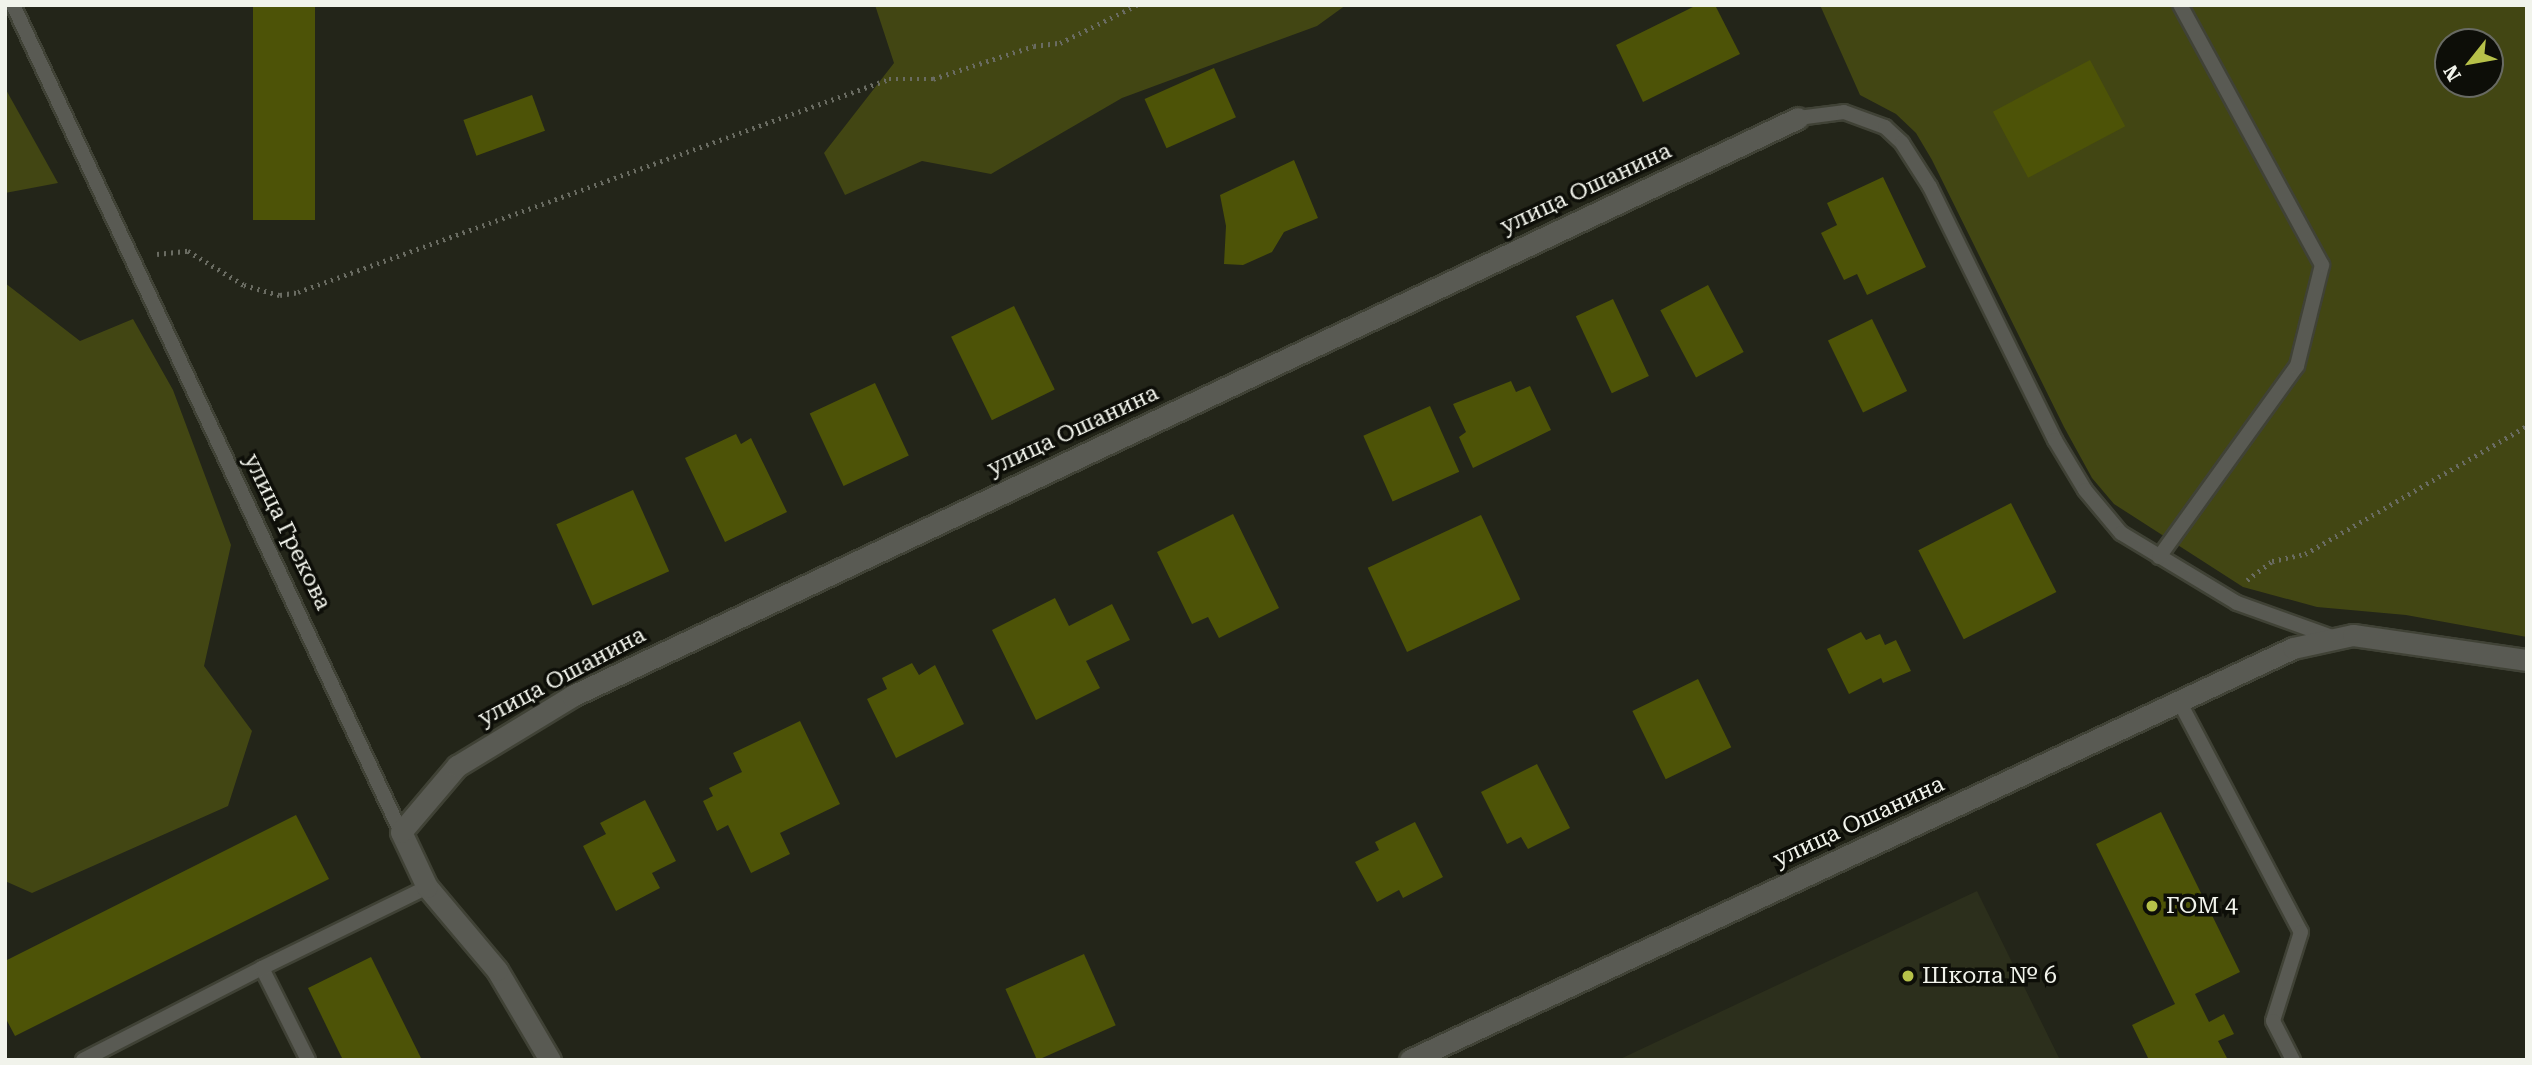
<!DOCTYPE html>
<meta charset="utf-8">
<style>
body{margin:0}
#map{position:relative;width:2532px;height:1065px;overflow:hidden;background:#232519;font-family:"Roboto Serif",serif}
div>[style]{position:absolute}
.built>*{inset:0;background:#2c2f1c}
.green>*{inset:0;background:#424613}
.building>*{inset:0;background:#4d5307;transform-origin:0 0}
.path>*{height:4.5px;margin-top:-2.25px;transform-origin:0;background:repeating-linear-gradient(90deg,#6a6c62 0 2px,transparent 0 7px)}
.roads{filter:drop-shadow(2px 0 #404236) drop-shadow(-2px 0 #404236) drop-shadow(0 2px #404236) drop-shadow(0 -2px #404236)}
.service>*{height:14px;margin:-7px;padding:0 7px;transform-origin:7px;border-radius:7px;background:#595a53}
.minor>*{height:21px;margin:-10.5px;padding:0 10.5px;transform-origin:10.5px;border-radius:10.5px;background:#595a53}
.dots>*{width:19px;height:19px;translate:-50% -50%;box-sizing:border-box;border:4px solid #0d0e08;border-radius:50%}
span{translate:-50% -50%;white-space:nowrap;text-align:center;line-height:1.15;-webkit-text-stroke:7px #0d0e08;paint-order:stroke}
.street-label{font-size:23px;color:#f1f3eb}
.poi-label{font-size:23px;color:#f1f3eb}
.left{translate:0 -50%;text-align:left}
.frame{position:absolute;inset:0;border:7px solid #f1f3eb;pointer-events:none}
.north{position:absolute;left:2434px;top:28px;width:70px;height:70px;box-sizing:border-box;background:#0d0e08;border:2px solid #686a63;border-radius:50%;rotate:239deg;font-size:19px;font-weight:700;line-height:28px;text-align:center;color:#f1f3eb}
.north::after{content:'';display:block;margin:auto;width:24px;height:32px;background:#b6c149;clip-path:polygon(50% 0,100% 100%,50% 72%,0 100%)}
</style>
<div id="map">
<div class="built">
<div style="clip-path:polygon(1977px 891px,2060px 1060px,1618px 1060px)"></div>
</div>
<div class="green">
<div style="clip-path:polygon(875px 5px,1346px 5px,1317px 26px,1122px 98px,991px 174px,922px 161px,845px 195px,824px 153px,894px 63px)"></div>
<div style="clip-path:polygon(evenodd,1820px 5px,2527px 5px,2527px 637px,2406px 615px,2317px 607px,2243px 587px,2114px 504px,2092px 478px,2064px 427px,1932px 160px,1916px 133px,1896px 114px,1860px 95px,1820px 5px,2448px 42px,2490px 42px,2490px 84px,2448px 84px,2448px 42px)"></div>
<div style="clip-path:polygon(5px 88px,58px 183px,5px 193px)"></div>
<div style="clip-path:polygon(5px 283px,80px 341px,133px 319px,173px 390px,231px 545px,204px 666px,252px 731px,228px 806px,32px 893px,5px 881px)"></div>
</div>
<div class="building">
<div style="left:253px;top:5px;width:62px;height:215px"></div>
<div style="clip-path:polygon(1697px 5px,1715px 5px,1740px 54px,1643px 102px,1616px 45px)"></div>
<div style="left:2090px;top:60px;width:75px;height:110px;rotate:62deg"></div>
<div style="left:1214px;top:68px;width:54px;height:76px;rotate:66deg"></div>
<div style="left:532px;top:95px;width:38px;height:73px;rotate:70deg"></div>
<div style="clip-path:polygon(1294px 160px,1318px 218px,1284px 232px,1272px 252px,1243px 265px,1224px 264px,1226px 226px,1220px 195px)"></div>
<div style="clip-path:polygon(1883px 177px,1926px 267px,1867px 295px,1857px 274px,1844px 280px,1821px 233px,1837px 225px,1827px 203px)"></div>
<div style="left:1708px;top:285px;width:76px;height:54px;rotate:62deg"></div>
<div style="left:1613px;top:299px;width:85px;height:41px;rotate:65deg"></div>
<div style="left:1014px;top:306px;width:93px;height:70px;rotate:64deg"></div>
<div style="left:1872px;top:319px;width:80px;height:49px;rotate:64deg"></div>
<div style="clip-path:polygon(1511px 381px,1516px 392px,1530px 386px,1551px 430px,1473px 468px,1459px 437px,1466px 432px,1453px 404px)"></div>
<div style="left:875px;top:383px;width:80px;height:72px;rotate:65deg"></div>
<div style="left:1430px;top:406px;width:72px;height:73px;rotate:66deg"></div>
<div style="clip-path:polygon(736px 434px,741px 444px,751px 438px,787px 512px,725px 542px,685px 458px)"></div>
<div style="left:633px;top:490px;width:89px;height:84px;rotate:66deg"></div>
<div style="left:2011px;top:503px;width:100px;height:104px;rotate:63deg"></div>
<div style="clip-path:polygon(1233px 514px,1279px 608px,1219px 638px,1208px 617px,1192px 624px,1157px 552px)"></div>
<div style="left:1481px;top:515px;width:93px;height:125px;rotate:65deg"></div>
<div style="clip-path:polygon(1055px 598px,1069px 626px,1112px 604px,1130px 640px,1086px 661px,1100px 688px,1036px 720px,992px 630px)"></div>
<div style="clip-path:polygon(1861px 632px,1866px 640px,1880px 634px,1885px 645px,1896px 640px,1911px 671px,1883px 683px,1881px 678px,1849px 694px,1827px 649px)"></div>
<div style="clip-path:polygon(912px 663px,919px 675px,935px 665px,964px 724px,896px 758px,867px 699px,887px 689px,882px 678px)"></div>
<div style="left:1698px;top:679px;width:76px;height:73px;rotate:64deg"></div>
<div style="clip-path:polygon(800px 721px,840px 804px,780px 833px,790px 854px,751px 873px,728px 825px,717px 831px,703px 801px,713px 796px,709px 788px,742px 772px,733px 753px)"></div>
<div style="clip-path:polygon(1537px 764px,1570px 828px,1528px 849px,1521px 837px,1507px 844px,1481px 792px)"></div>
<div style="clip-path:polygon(645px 800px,676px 861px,652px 873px,660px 888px,616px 911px,583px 846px,606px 834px,600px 823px)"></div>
<div style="clip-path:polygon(2161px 812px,2240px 972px,2195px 994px,2209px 1022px,2224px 1014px,2234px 1034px,2218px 1041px,2228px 1060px,2149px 1060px,2132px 1025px,2175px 1004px,2096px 844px)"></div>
<div style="clip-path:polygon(296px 815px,329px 879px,15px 1036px,5px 1017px,5px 961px)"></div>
<div style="clip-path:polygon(1415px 822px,1443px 877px,1403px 898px,1399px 890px,1377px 902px,1355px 862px,1379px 850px,1375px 842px)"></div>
<div style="left:1084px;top:954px;width:78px;height:86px;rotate:66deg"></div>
<div style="clip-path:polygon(371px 957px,422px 1060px,343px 1060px,338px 1050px,308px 988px)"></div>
</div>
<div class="path">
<div style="left:157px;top:254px;width:31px;rotate:-6deg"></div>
<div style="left:188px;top:251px;width:66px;rotate:31.3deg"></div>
<div style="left:244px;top:285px;width:37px;rotate:16deg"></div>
<div style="left:280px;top:295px;width:18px;rotate:-9deg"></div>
<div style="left:298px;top:292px;width:628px;rotate:-19.82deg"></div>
<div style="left:889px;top:79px;width:44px"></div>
<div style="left:933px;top:79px;width:106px;rotate:-18.1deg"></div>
<div style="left:1034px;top:46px;width:26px;rotate:-7deg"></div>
<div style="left:1060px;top:43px;width:86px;rotate:-26.3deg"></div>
<div style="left:2247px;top:580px;width:31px;rotate:-37deg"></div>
<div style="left:2272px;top:561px;width:34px;rotate:-12deg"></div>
<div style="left:2305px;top:554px;width:256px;rotate:-30deg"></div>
</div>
<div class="roads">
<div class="service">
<div style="left:13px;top:5px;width:913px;rotate:64.87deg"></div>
<div style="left:1798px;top:118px;width:46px;rotate:-7.4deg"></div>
<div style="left:1844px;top:112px;width:44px;rotate:20.1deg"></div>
<div style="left:1885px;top:127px;width:23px;rotate:43deg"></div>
<div style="left:1902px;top:143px;width:52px;rotate:57.5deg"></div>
<div style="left:1930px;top:187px;width:282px;rotate:63.7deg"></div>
<div style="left:2055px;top:440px;width:58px;rotate:59deg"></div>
<div style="left:2085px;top:490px;width:56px;rotate:50.1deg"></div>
<div style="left:2121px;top:533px;width:135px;rotate:31.1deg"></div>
<div style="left:2237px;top:603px;width:101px;rotate:19.7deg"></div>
<div style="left:2159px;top:557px;width:236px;rotate:-54.2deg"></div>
<div style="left:2297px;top:366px;width:104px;rotate:-76.1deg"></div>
<div style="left:2322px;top:265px;width:296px;rotate:-118.6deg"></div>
<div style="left:2179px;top:701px;width:261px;rotate:62.2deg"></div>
<div style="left:2301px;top:932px;width:93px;rotate:107.5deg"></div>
<div style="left:2273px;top:1021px;width:44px;rotate:62.9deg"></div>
<div style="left:83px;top:1060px;width:201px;rotate:-27.2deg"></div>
<div style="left:308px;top:1060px;width:103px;rotate:-116.6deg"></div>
<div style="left:262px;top:968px;width:184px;rotate:-26.1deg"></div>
</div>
<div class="minor">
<div style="left:550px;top:1060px;width:104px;rotate:-120.5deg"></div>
<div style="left:497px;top:970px;width:109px;rotate:-130.1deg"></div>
<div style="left:427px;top:887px;width:61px;rotate:-115.3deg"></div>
<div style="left:401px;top:832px;width:87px;rotate:-49.7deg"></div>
<div style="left:457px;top:766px;width:135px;rotate:-31.3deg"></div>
<div style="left:572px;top:696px;width:1355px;rotate:-25.24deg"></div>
<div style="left:1410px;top:1060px;width:974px;rotate:-25.01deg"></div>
<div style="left:2293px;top:648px;width:61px;rotate:-12.2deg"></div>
<div style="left:2353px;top:635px;width:176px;rotate:8.2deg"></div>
</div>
</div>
<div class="dots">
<div style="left:2152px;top:906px;background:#b6c149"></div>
<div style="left:1908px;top:976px;background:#b6c149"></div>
</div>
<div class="street-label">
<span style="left:1586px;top:189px;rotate:-25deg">улица Ошанина</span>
<span style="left:1073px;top:431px;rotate:-25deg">улица Ошанина</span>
<span style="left:287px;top:532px;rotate:64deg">улица Грекова</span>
<span style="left:562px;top:677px;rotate:-28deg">улица Ошанина</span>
<span style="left:1859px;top:822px;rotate:-25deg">улица Ошанина</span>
</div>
<div class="poi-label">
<span class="left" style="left:2166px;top:906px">ГОМ 4</span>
<span class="left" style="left:1922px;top:976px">Школа № 6</span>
</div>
<div class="frame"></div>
<div class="north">N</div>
</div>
